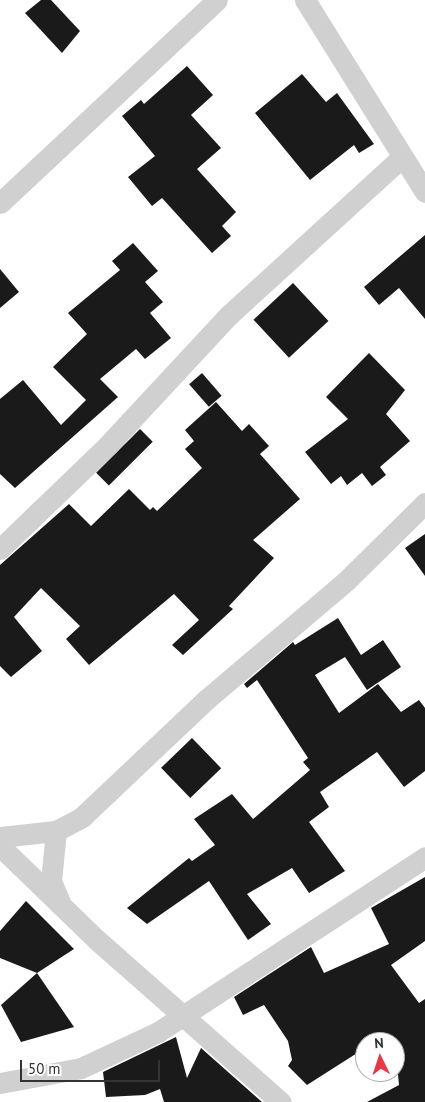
<!DOCTYPE html>
<style>
body{margin:0}
#map{position:relative;width:425px;height:1102px;overflow:hidden;background:#fff;font-family:"PT Sans",sans-serif}
div>[style]{position:absolute}
.building>*{inset:0;background:#1a1a1a;transform-origin:0 0}
.minor>*{height:21px;margin:-10.5px;padding:0 10.5px;transform-origin:10.5px;border-radius:10.5px;background:#d0d0d0}
span{translate:-50% -50%;white-space:nowrap;text-align:center;line-height:1.15;-webkit-text-stroke:5px #fff;paint-order:stroke}
.north{position:absolute;left:355px;top:1032px;width:50px;height:50px;box-sizing:border-box;background:#fff;border:1px solid #adadad;border-radius:50%;rotate:356deg;font-size:14px;font-weight:700;line-height:20px;text-align:center;color:#333}
.north::after{content:'';display:block;margin:auto;width:18px;height:22px;background:#e63946;clip-path:polygon(50% 0,100% 100%,50% 72%,0 100%)}
.scale{position:absolute;left:20px;top:1060px;width:140px;height:22px;box-sizing:border-box;border:2px solid #333;border-top:0;padding-left:6px;font-size:15px;line-height:18px;white-space:nowrap;color:#333;-webkit-text-stroke:4px #fff;paint-order:stroke}
</style>
<div id="map">
<div class="building">
<div style="clip-path:polygon(41px 0,51px 0,80px 31px,62px 53px,25px 13px)"></div>
<div style="clip-path:polygon(187px 66px,213px 95px,191px 115px,221px 148px,197px 169px,236px 212px,222px 226px,231px 236px,212px 253px,162px 198px,152px 206px,128px 177px,155px 156px,122px 116px,141px 100px,144px 104px)"></div>
<div style="clip-path:polygon(302px 74px,326px 102px,337px 93px,374px 144px,359px 153px,354px 145px,310px 180px,255px 113px)"></div>
<div style="clip-path:polygon(425px 235px,425px 319px,399px 288px,379px 305px,364px 287px)"></div>
<div style="clip-path:polygon(133px 243px,158px 271px,145px 282px,163px 302px,150px 313px,171px 338px,145px 359px,136px 349px,100px 379px,118px 397px,15px 488px,0 474px,0 399px,23px 380px,61px 425px,86px 400px,53px 367px,87px 334px,68px 313px,120px 270px,112px 261px)"></div>
<div style="clip-path:polygon(0 269px,19px 292px,0 308px)"></div>
<div style="left:293px;top:283px;width:52px;height:54px;rotate:47deg"></div>
<div style="clip-path:polygon(369px 353px,405px 390px,386px 414px,410px 441px,380px 467px,386px 475px,372px 486px,362px 473px,347px 485px,341px 476px,331px 484px,305px 452px,348px 419px,326px 397px)"></div>
<div style="left:202px;top:373px;width:30px;height:17px;rotate:49deg"></div>
<div style="clip-path:polygon(216px 402px,242px 431px,249px 424px,269px 446px,260px 454px,300px 499px,253px 540px,274px 558px,229px 606px,233px 609px,183px 655px,172px 645px,199px 620px,174px 594px,89px 665px,66px 639px,80px 626px,41px 588px,14px 617px,42px 651px,11px 677px,0 666px,0 565px,69px 504px,91px 526px,129px 489px,150px 510px,153px 507px,157px 511px,202px 468px,185px 449px,194px 441px,185px 430px)"></div>
<div style="left:140px;top:429px;width:18px;height:62px;rotate:45deg"></div>
<div style="clip-path:polygon(425px 534px,425px 576px,405px 548px)"></div>
<div style="clip-path:polygon(338px 618px,361px 655px,383px 640px,401px 667px,367px 690px,345px 657px,315px 675px,339px 713px,378px 684px,401px 712px,419px 700px,425px 708px,425px 771px,404px 787px,377px 752px,320px 792px,329px 807px,309px 822px,345px 871px,309px 893px,292px 868px,247px 894px,271px 924px,248px 940px,209px 881px,147px 924px,127px 908px,189px 858px,192px 861px,215px 845px,194px 819px,232px 794px,253px 819px,310px 770px,303px 762px,308px 758px,257px 680px,247px 688px,244px 684px,293px 642px,295px 645px)"></div>
<div style="left:192px;top:738px;width:42px;height:43px;rotate:46deg"></div>
<div style="clip-path:polygon(425px 877px,425px 941px,391px 965px,419px 1003px,425px 999px,425px 1102px,367px 1102px,399px 1085px,395px 1042px,365px 1042px,365px 1048px,307px 1085px,288px 1066px,292px 1060px,288px 1041px,264px 1005px,243px 1015px,234px 997px,311px 947px,324px 973px,389px 944px,371px 908px)"></div>
<div style="clip-path:polygon(26px 901px,74px 949px,37px 973px,0 958px,0 931px)"></div>
<div style="clip-path:polygon(37px 973px,74px 1027px,21px 1042px,1px 1005px)"></div>
<div style="clip-path:polygon(176px 1037px,187px 1078px,201px 1048px,262px 1102px,164px 1102px,160px 1089px,145px 1095px,106px 1097px,103px 1072px)"></div>
</div>
<div class="minor">
<div style="left:305px;top:0;width:226px;rotate:58deg"></div>
<div style="left:0;top:203px;width:297px;rotate:-43.1deg"></div>
<div style="left:0;top:549px;width:150px;rotate:-43.9deg"></div>
<div style="left:108px;top:445px;width:178px;rotate:-47.1deg"></div>
<div style="left:229px;top:315px;width:234px;rotate:-42.4deg"></div>
<div style="left:56px;top:831px;width:50px;rotate:95.7deg"></div>
<div style="left:51px;top:881px;width:23px;rotate:67deg"></div>
<div style="left:0;top:837px;width:56px;rotate:-6.1deg"></div>
<div style="left:56px;top:831px;width:30px;rotate:-28deg"></div>
<div style="left:82px;top:817px;width:173px;rotate:-43.4deg"></div>
<div style="left:208px;top:698px;width:181px;rotate:-40.3deg"></div>
<div style="left:346px;top:581px;width:111px;rotate:-44.6deg"></div>
<div style="left:0;top:846px;width:135px;rotate:44.1deg"></div>
<div style="left:97px;top:940px;width:245px;rotate:41.4deg"></div>
<div style="left:0;top:1083px;width:82px;rotate:-10.5deg"></div>
<div style="left:81px;top:1068px;width:85px;rotate:-25.1deg"></div>
<div style="left:158px;top:1032px;width:319px;rotate:-33.2deg"></div>
</div>
<div class="north">N</div>
<div class="scale">50 m</div>
</div>
